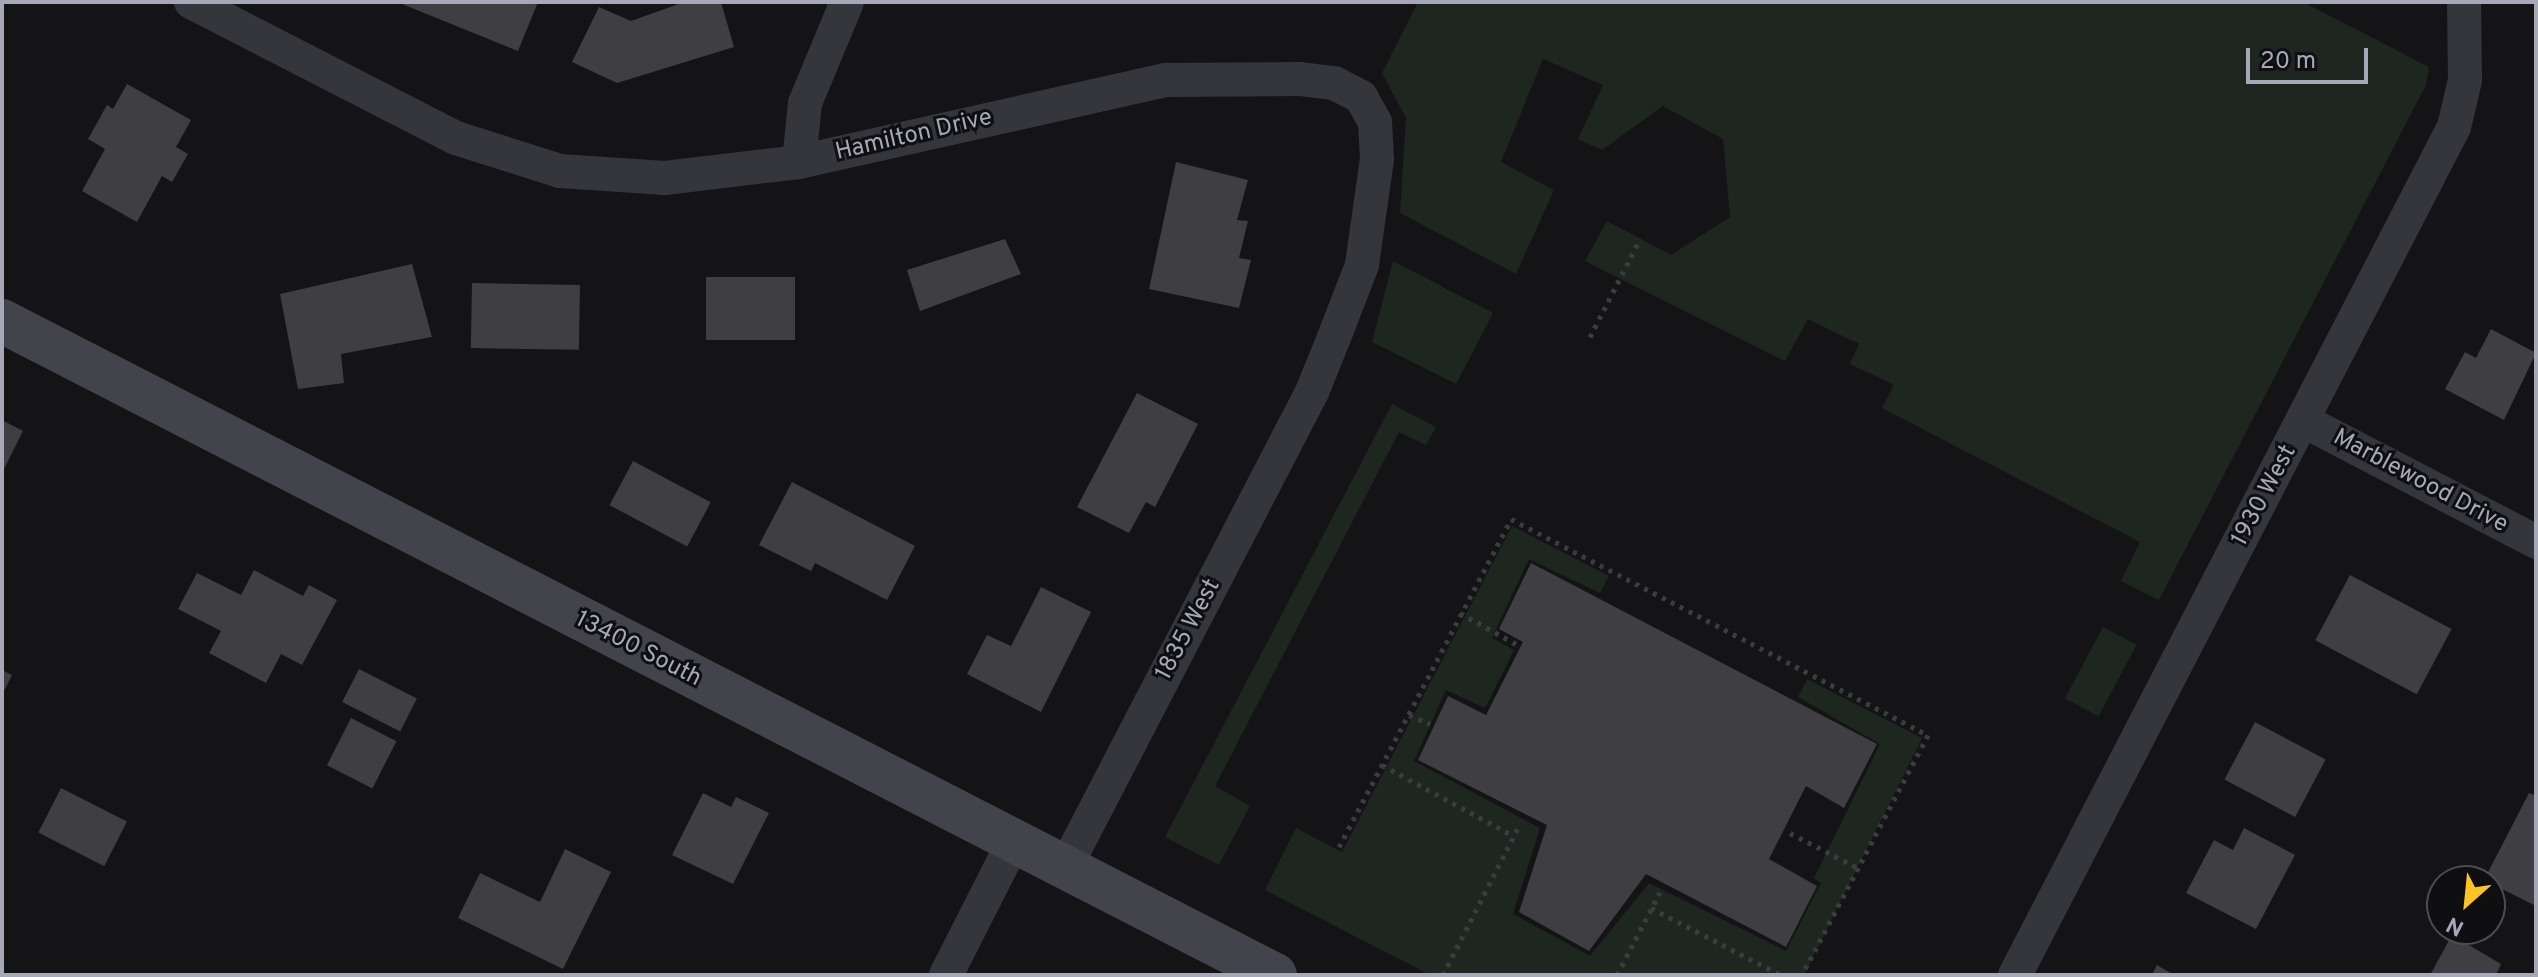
<!DOCTYPE html>
<style>
body{margin:0}
#map{position:relative;width:2538px;height:977px;overflow:hidden;background:#141416;font-family:Overpass,sans-serif}
div>[style]{position:absolute}
.green>*{inset:0;background:#1e2620;transform-origin:0 0}
.building>*{inset:0;background:#3e3e43;transform-origin:0 0}
.path>*{height:5px;margin-top:-2.5px;transform-origin:0;background:repeating-linear-gradient(90deg,#3b3c42 0 4px,transparent 0 10px)}
.street>*{height:34px;margin:-17px;padding:0 17px;transform-origin:17px;border-radius:17px;background:#35363b}
.secondary>*{height:44px;margin:-22px;padding:0 22px;transform-origin:22px;border-radius:22px;background:#43444b}
span{translate:-50% -50%;white-space:nowrap;text-align:center;line-height:1.15;-webkit-text-stroke:6px #0f0f11;paint-order:stroke}
.street-label{font-size:24px;color:#a5a9b7}
.frame{position:absolute;inset:0;border:4px solid #a5a9b7;pointer-events:none}
.north{position:absolute;left:2426px;top:865px;width:80px;height:80px;box-sizing:border-box;background:#0f0f11;border:2px solid #4b4d53;border-radius:50%;rotate:207deg;font-size:22px;font-weight:700;line-height:32px;text-align:center;color:#a5a9b7}
.north::after{content:'';display:block;margin:auto;width:28px;height:36px;background:#fcc326;clip-path:polygon(50% 0,100% 100%,50% 72%,0 100%)}
.scale{position:absolute;left:2246px;top:48px;width:122px;height:36px;box-sizing:border-box;border:4px solid #a5a9b7;border-top:0;padding-left:10px;font-size:24px;line-height:28px;white-space:nowrap;color:#a5a9b7;-webkit-text-stroke:6px #0f0f11;paint-order:stroke}
</style>
<div id="map">
<div class="green">
<div style="clip-path:polygon(1418px 2px,2303px 2px,2429px 67px,2426px 85px,2159px 600px,2121px 581px,2140px 542px,1882px 408px,1894px 385px,1850px 364px,1859px 344px,1808px 319px,1785px 361px,1585px 261px,1607px 221px,1671px 255px,1730px 217px,1723px 139px,1663px 106px,1602px 150px,1578px 139px,1603px 85px,1543px 59px,1501px 162px,1554px 190px,1516px 274px,1400px 213px,1406px 118px,1382px 73px)"></div>
<div style="clip-path:polygon(1393px 261px,1493px 313px,1456px 384px,1372px 342px)"></div>
<div style="clip-path:polygon(1392px 404px,1436px 427px,1426px 445px,1399px 432px,1215px 786px,1250px 806px,1219px 865px,1165px 837px)"></div>
<div style="clip-path:polygon(1512px 526px,1609px 576px,1600px 593px,1529px 559px,1492px 638px,1514px 650px,1485px 708px,1446px 690px,1414px 761px,1540px 828px,1513px 914px,1590px 956px,1649px 883px,1786px 951px,1821px 883px,1814px 878px,1880px 744px,1798px 697px,1807px 679px,1922px 738px,1804px 975px,1430px 975px,1265px 890px,1296px 828px,1342px 852px)"></div>
<div style="left:2103px;top:627px;width:38px;height:81px;rotate:28deg"></div>
</div>
<div class="building">
<div style="clip-path:polygon(397px 2px,538px 2px,518px 51px)"></div>
<div style="clip-path:polygon(684px 2px,721px 2px,734px 47px,617px 83px,572px 62px,599px 7px,631px 21px)"></div>
<div style="clip-path:polygon(127px 84px,191px 120px,176px 147px,188px 154px,172px 182px,162px 176px,137px 222px,82px 191px,105px 149px,88px 139px,107px 105px,113px 109px)"></div>
<div style="clip-path:polygon(1176px 162px,1248px 180px,1237px 220px,1248px 221px,1239px 258px,1251px 260px,1239px 308px,1149px 289px)"></div>
<div style="clip-path:polygon(1005px 239px,1021px 274px,920px 311px,907px 270px)"></div>
<div style="clip-path:polygon(412px 264px,432px 337px,341px 354px,344px 383px,298px 389px,280px 294px)"></div>
<div style="left:795px;top:277px;width:63px;height:89px;rotate:90deg"></div>
<div style="left:472px;top:283px;width:108px;height:65px;rotate:1deg"></div>
<div style="clip-path:polygon(2491px 329px,2536px 353px,2504px 420px,2445px 389px,2465px 352px,2476px 358px)"></div>
<div style="clip-path:polygon(1137px 393px,1198px 424px,1155px 507px,1146px 502px,1129px 533px,1077px 507px)"></div>
<div style="clip-path:polygon(2px 420px,23px 431px,2px 473px)"></div>
<div style="left:633px;top:461px;width:88px;height:50px;rotate:28deg"></div>
<div style="clip-path:polygon(792px 482px,915px 546px,887px 600px,815px 563px,811px 571px,759px 545px)"></div>
<div style="clip-path:polygon(1531px 563px,1877px 744px,1844px 808px,1806px 786px,1769px 859px,1817px 886px,1786px 947px,1646px 874px,1589px 951px,1519px 912px,1547px 825px,1418px 760px,1448px 696px,1486px 715px,1523px 642px,1499px 629px)"></div>
<div style="clip-path:polygon(254px 570px,303px 596px,309px 585px,337px 600px,302px 665px,281px 654px,266px 683px,209px 653px,221px 631px,178px 609px,197px 573px,241px 595px)"></div>
<div style="left:2350px;top:575px;width:115px;height:74px;rotate:28deg"></div>
<div style="clip-path:polygon(1041px 587px,1091px 612px,1041px 712px,967px 674px,987px 635px,1011px 646px)"></div>
<div style="left:359px;top:669px;width:65px;height:37px;rotate:27deg"></div>
<div style="clip-path:polygon(2px 670px,12px 675px,2px 695px)"></div>
<div style="left:351px;top:718px;width:51px;height:53px;rotate:27deg"></div>
<div style="left:2255px;top:722px;width:80px;height:65px;rotate:28deg"></div>
<div style="left:61px;top:788px;width:74px;height:50px;rotate:27deg"></div>
<div style="clip-path:polygon(703px 793px,731px 807px,736px 797px,769px 813px,733px 884px,672px 855px)"></div>
<div style="clip-path:polygon(2529px 793px,2536px 796px,2534px 905px,2484px 880px)"></div>
<div style="clip-path:polygon(2244px 828px,2295px 855px,2256px 929px,2186px 893px,2214px 840px,2233px 850px)"></div>
<div style="clip-path:polygon(565px 849px,611px 872px,563px 969px,458px 918px,480px 873px,540px 902px)"></div>
<div style="clip-path:polygon(2452px 935px,2501px 964px,2496px 975px,2430px 975px)"></div>
<div style="clip-path:polygon(2157px 965px,2174px 975px,2152px 975px)"></div>
</div>
<div class="path">
<div style="left:1590px;top:337px;width:106px;rotate:-62.9deg"></div>
<div style="left:1460px;top:613px;width:64px;rotate:29deg"></div>
<div style="left:1409px;top:715px;width:23px;rotate:23deg"></div>
<div style="left:1382px;top:765px;width:150px;rotate:28.3deg"></div>
<div style="left:1790px;top:833px;width:76px;rotate:27.2deg"></div>
<div style="left:1339px;top:847px;width:370px;rotate:-62.3deg"></div>
<div style="left:1511px;top:519px;width:470px;rotate:27.4deg"></div>
<div style="left:1928px;top:735px;width:271px;rotate:117.7deg"></div>
<div style="left:1651px;top:908px;width:146px;rotate:27.3deg"></div>
<div style="left:1443px;top:975px;width:169px;rotate:-63deg"></div>
<div style="left:1617px;top:975px;width:93px;rotate:-62.6deg"></div>
</div>
<div class="street">
<div style="left:191px;top:2px;width:298px;rotate:27.2deg"></div>
<div style="left:456px;top:138px;width:109px;rotate:17.6deg"></div>
<div style="left:560px;top:171px;width:105px;rotate:3.8deg"></div>
<div style="left:665px;top:178px;width:135px;rotate:-6.8deg"></div>
<div style="left:799px;top:162px;width:375px;rotate:-12.6deg"></div>
<div style="left:1165px;top:80px;width:135px;rotate:-0.4deg"></div>
<div style="left:1300px;top:79px;width:34px;rotate:7deg"></div>
<div style="left:1334px;top:83px;width:30px;rotate:27deg"></div>
<div style="left:1361px;top:97px;width:29px;rotate:61deg"></div>
<div style="left:1375px;top:122px;width:37px;rotate:87deg"></div>
<div style="left:1377px;top:159px;width:107px;rotate:98.1deg"></div>
<div style="left:1362px;top:265px;width:80px;rotate:111.1deg"></div>
<div style="left:1333px;top:340px;width:56px;rotate:112deg"></div>
<div style="left:1312px;top:392px;width:536px;rotate:117.43deg"></div>
<div style="left:799px;top:162px;width:59px;rotate:-84.2deg"></div>
<div style="left:805px;top:103px;width:109px;rotate:-67.4deg"></div>
<div style="left:2304px;top:421px;width:262px;rotate:27.5deg"></div>
<div style="left:946px;top:975px;width:148px;rotate:-63.1deg"></div>
<div style="left:2015px;top:975px;width:955px;rotate:-62.63deg"></div>
<div style="left:2454px;top:127px;width:48px;rotate:-76.8deg"></div>
<div style="left:2465px;top:80px;width:78px;rotate:-90.7deg"></div>
</div>
<div class="secondary">
<div style="left:2px;top:321px;width:1431px;rotate:27.19deg"></div>
</div>
<div class="street-label">
<span style="left:914px;top:136px;rotate:-13deg">Hamilton Drive</span>
<span style="left:2420px;top:482px;rotate:28deg">Marblewood Drive</span>
<span style="left:2265px;top:496px;rotate:-62deg">1930 West</span>
<span style="left:1189px;top:630px;rotate:-62deg">1835 West</span>
<span style="left:638px;top:650px;rotate:27deg">13400 South</span>
</div>
<div class="frame"></div>
<div class="north">N</div>
<div class="scale">20 m</div>
</div>
